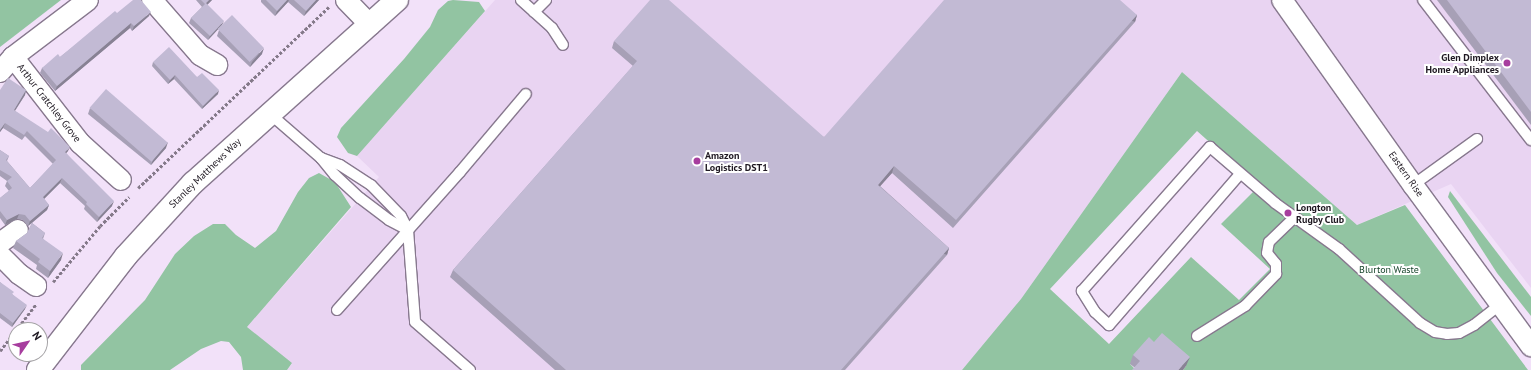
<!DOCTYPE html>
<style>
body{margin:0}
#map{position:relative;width:1531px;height:370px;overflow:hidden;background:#f2e1f9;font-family:"PT Sans",sans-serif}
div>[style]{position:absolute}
.built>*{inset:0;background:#e9d4f2}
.green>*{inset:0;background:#92c4a2}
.path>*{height:2.5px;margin-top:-1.25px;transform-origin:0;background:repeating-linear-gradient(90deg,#847989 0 3px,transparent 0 5px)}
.roads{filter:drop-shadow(1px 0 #87788e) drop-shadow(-1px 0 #87788e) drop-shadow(0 1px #87788e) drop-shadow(0 -1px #87788e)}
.service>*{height:10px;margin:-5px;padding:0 5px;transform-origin:5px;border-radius:5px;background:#fff}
.minor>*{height:20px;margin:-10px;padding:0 10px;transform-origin:10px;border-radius:10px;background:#fff}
.secondary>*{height:22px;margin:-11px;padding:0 11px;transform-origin:11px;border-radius:11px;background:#fff}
.wall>*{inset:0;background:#a7a0b6}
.shaded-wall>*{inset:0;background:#888294;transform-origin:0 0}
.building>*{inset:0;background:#c2bad4;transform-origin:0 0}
.dots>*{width:11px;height:11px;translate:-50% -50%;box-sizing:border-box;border:2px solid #fff;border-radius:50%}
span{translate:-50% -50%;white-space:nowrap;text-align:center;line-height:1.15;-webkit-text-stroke:4px #fff;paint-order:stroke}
.poi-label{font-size:10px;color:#1e1821;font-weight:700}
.right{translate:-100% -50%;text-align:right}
.left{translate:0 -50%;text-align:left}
.street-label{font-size:10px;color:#1e1821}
.park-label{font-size:10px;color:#103f25}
.north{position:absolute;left:8px;top:322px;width:40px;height:40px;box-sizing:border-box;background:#fff;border:1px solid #a5a3a6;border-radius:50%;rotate:56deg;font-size:11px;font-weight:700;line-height:16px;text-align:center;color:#1e1821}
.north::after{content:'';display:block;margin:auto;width:14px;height:18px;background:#a73d9e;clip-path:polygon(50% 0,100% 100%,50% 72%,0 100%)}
</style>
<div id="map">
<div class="built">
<div style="clip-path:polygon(495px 0,1531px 0,1531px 288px,1451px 184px,1357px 225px,1182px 72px,1021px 299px,962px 370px,287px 370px,292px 364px,247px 327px,379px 177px,357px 156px)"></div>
</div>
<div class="green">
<div style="clip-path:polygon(0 0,61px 0,0 47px)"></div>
<div style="clip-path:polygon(453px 0,479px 2px,485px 11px,357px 156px,348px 153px,337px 137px,341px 128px,404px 59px,430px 27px,438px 10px,448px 1px)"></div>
<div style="clip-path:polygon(evenodd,1182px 72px,1357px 225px,1405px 205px,1528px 370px,1183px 370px,1186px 366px,1130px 364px,1136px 370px,962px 370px,1021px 299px,1182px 72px,1197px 131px,1259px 186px,1221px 224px,1270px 269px,1239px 300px,1191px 257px,1109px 344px,1050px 289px,1197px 131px)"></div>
<div style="clip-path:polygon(319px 173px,335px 182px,351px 207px,247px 327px,292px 363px,287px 370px,243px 370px,241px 357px,229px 342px,221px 341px,201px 349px,170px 370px,81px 370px,81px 365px,145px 300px,175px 254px,194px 236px,213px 224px,225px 224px,236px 235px,255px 248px,276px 231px,298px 192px,309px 178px)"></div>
<div style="clip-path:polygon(1450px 191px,1531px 297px,1531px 316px,1497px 273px,1448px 197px)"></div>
</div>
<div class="path">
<div style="left:138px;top:188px;width:263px;rotate:-43.5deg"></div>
<div style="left:53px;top:282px;width:73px;rotate:-50deg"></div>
<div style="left:100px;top:226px;width:41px;rotate:-45deg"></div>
<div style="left:0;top:351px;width:59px;rotate:-52.5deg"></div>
</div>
<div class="roads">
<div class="service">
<div style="left:521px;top:0;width:42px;rotate:42.1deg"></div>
<div style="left:552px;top:28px;width:20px;rotate:57deg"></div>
<div style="left:1423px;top:0;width:177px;rotate:52.4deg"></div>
<div style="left:534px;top:12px;width:17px;rotate:-45deg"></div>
<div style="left:269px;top:113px;width:69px;rotate:40.9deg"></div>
<div style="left:321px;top:158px;width:22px;rotate:51deg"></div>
<div style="left:335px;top:175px;width:34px;rotate:43deg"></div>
<div style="left:360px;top:198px;width:36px;rotate:37deg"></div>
<div style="left:389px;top:220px;width:21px;rotate:28deg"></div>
<div style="left:321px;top:158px;width:20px;rotate:20deg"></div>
<div style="left:340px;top:165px;width:37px;rotate:33deg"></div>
<div style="left:371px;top:185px;width:43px;rotate:45.9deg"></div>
<div style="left:401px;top:216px;width:16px;rotate:63deg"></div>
<div style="left:408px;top:230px;width:92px;rotate:85.6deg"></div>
<div style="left:415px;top:322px;width:73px;rotate:41.1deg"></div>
<div style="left:1240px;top:174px;width:200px;rotate:130.9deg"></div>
<div style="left:1109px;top:325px;width:19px;rotate:-137deg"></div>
<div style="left:1095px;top:312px;width:25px;rotate:-122deg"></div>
<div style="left:1082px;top:291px;width:193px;rotate:-48.4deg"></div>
<div style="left:1210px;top:147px;width:86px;rotate:40.7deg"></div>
<div style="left:1275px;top:203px;width:79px;rotate:35.7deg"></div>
<div style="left:1339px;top:249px;width:110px;rotate:42.4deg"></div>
<div style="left:1420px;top:323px;width:17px;rotate:31deg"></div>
<div style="left:1435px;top:332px;width:12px;rotate:9deg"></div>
<div style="left:1447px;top:334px;width:12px;rotate:-5deg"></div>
<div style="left:1459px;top:333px;width:17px;rotate:-28deg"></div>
<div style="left:1474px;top:325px;width:33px;rotate:-38deg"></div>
<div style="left:1413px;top:185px;width:79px;rotate:-35.7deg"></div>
<div style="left:337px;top:310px;width:185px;rotate:-48.3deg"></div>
<div style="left:460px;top:172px;width:102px;rotate:-49.8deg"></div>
<div style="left:1197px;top:336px;width:57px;rotate:-32deg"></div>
<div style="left:1245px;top:306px;width:45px;rotate:-45.9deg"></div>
<div style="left:1276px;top:274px;width:10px;rotate:-90deg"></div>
<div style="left:1276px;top:264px;width:14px;rotate:-129deg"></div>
<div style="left:1267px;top:253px;width:11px;rotate:-80deg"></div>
<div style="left:1269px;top:242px;width:36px;rotate:-44deg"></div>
</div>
<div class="minor">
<div style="left:152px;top:0;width:73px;rotate:48.9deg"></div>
<div style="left:200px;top:55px;width:20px;rotate:30deg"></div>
<div style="left:346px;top:0;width:35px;rotate:46deg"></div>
<div style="left:1282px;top:0;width:227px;rotate:54.7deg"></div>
<div style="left:1413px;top:185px;width:200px;rotate:53.8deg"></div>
<div style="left:13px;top:57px;width:109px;rotate:52.1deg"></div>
<div style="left:80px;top:143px;width:55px;rotate:42.1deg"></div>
<div style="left:0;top:72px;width:20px;rotate:-49deg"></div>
<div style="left:13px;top:57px;width:94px;rotate:-37.2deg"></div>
<div style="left:0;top:243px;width:22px;rotate:-36deg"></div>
<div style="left:0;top:255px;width:27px;rotate:45deg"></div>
<div style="left:19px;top:274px;width:21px;rotate:35deg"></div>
</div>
<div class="secondary">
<div style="left:38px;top:370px;width:144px;rotate:-52.3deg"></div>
<div style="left:126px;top:256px;width:99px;rotate:-47.5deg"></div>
<div style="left:193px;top:183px;width:274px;rotate:-41.9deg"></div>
</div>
</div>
<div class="wall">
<div style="clip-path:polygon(196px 0,212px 0,207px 5px,222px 25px,208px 40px,189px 23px,191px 18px,202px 7px)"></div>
<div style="clip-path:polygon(261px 0,319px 0,304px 16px,288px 2px,275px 16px,261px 2px)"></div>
<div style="clip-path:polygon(1437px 0,1531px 0,1531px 125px)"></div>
<div style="clip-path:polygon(117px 13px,149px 16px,132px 31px,130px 28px,55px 91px,40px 73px,42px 68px,60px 57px)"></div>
<div style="clip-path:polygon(1137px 15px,1135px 22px,953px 228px,892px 173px,880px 186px,949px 248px,947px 255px,845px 370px,555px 370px,450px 277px,453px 270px,633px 66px,612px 48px,614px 41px,824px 137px)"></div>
<div style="clip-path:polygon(219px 30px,262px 54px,250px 67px,217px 36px)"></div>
<div style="clip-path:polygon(153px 62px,197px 77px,218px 94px,202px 109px,174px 79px,168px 84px,152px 66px)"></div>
<div style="clip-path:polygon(0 90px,26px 90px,25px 95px,15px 111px,68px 151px,66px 153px,112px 206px,97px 222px,84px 209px,85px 206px,60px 183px,44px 199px,49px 205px,47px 210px,32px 223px,45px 233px,43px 239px,61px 260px,48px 278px,36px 269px,37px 265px,13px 248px,16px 241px,27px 233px,32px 223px,28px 226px,23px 220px,17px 219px,5px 225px,0 218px,0 198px,9px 191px,5px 186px,7px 181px,0 176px,0 150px,9px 156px,7px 161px,30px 188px,53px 164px,25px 136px,22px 140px,3px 128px,0 132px)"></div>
<div style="clip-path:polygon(90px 108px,166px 148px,151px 165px,88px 114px)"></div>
<div style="clip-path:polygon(0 282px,13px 295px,25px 309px,12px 327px,0 318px)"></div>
<div style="clip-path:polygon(1154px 342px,1186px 366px,1134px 367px,1130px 364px,1133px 355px)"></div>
</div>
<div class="shaded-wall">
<div style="clip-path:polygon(209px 0,212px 0,204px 8px,206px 3px)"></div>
<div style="clip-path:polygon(287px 0,289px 0,288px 2px,275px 16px,277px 11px)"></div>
<div style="clip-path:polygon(316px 0,319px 0,304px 16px,306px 11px)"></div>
<div style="clip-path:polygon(151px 12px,149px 16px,132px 31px,134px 26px)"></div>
<div style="left:1137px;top:15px;width:7px;height:273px;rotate:106deg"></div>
<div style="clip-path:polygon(224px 21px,222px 25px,208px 40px,210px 36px)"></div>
<div style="clip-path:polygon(131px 23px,130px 28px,55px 91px,57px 86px)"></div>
<div style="clip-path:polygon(264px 48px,262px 54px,250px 67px,252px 62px)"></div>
<div style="clip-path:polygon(175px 75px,174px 79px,168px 84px,170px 80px)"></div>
<div style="clip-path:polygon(26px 90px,25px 95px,12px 115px,14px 110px)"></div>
<div style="clip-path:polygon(219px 90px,218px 94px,202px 109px,203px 106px)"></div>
<div style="clip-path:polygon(5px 123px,3px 128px,0 132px,0 130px)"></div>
<div style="clip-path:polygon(168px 142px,166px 148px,151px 165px,153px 160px)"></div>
<div style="clip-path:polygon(70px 147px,68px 151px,63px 157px,65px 152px)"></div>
<div style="clip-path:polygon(894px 166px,892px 173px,875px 192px,878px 185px)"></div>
<div style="clip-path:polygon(62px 178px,60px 183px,41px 202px,43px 197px)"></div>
<div style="clip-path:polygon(114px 201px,112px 206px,97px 222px,99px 217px)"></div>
<div style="clip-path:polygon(49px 205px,47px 210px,28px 226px,30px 221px)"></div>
<div style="clip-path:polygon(19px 214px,17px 219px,5px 225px,7px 220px)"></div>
<div style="left:949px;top:248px;width:7px;height:163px;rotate:106deg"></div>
<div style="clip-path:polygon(63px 253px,61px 260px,48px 278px,50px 271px)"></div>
<div style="clip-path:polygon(27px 305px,25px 309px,12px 327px,13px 323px)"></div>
<div style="clip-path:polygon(1190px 357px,1186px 366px,1183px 370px,1178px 370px)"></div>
</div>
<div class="building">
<div style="clip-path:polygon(133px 0,141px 0,151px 12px,134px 26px,131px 23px,57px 86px,42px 68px,58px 54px,60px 57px,115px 11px,117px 13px)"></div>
<div style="clip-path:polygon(201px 0,209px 0,206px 3px,224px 21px,210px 36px,191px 18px,205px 4px)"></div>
<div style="clip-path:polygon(266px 0,287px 0,277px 11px)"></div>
<div style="clip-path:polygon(294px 0,316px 0,306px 11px)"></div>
<div style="clip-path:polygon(650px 0,669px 0,824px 137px,944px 0,1120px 0,1137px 15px,956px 220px,894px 166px,878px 185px,949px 248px,841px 370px,566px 370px,453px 270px,637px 61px,614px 41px)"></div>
<div style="clip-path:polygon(1447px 0,1531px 0,1531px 112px)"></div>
<div style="left:232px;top:15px;width:46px;height:20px;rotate:46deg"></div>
<div style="clip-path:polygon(169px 47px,197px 77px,202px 73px,219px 90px,203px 106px,175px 75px,170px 80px,153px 62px)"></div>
<div style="clip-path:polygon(8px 78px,26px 90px,14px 110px,48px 132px,51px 128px,70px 147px,65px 152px,114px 201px,99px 217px,86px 204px,87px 202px,62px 178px,43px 197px,49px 205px,30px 221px,25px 215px,19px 214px,7px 220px,0 211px,0 198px,12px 188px,7px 181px,12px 177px,0 170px,0 150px,9px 156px,6px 160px,30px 188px,56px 160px,27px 131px,24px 135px,5px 123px,0 130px,0 90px)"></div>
<div style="left:106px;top:89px;width:82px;height:25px;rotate:41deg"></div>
<div style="clip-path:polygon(32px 223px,45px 233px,42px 238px,63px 253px,50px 271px,38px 262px,40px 259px,16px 241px,27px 233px)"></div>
<div style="clip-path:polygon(0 282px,14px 292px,12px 294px,27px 305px,13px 323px,0 313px)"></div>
<div style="clip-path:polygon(1162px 333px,1190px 357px,1178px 370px,1132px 370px,1140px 361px,1133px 355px,1149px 337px,1154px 342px)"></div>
</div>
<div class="dots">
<div style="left:1507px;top:63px;background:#a73d9e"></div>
<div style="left:697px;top:161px;background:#a73d9e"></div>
<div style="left:1288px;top:213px;background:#a73d9e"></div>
</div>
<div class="poi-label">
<span class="right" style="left:1499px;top:63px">Glen Dimplex<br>Home Appliances</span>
<span class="left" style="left:705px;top:161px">Amazon<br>Logistics DST1</span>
<span class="left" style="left:1296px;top:213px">Longton<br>Rugby Club</span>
</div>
<div class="street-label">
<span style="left:49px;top:103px;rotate:52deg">Arthur Cratchley Grove</span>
<span style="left:205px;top:173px;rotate:-44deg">Stanley Matthews Way</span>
<span style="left:1406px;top:174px;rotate:55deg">Eastern Rise</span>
</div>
<div class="park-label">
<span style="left:1389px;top:270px">Blurton Waste</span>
</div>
<div class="north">N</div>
</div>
